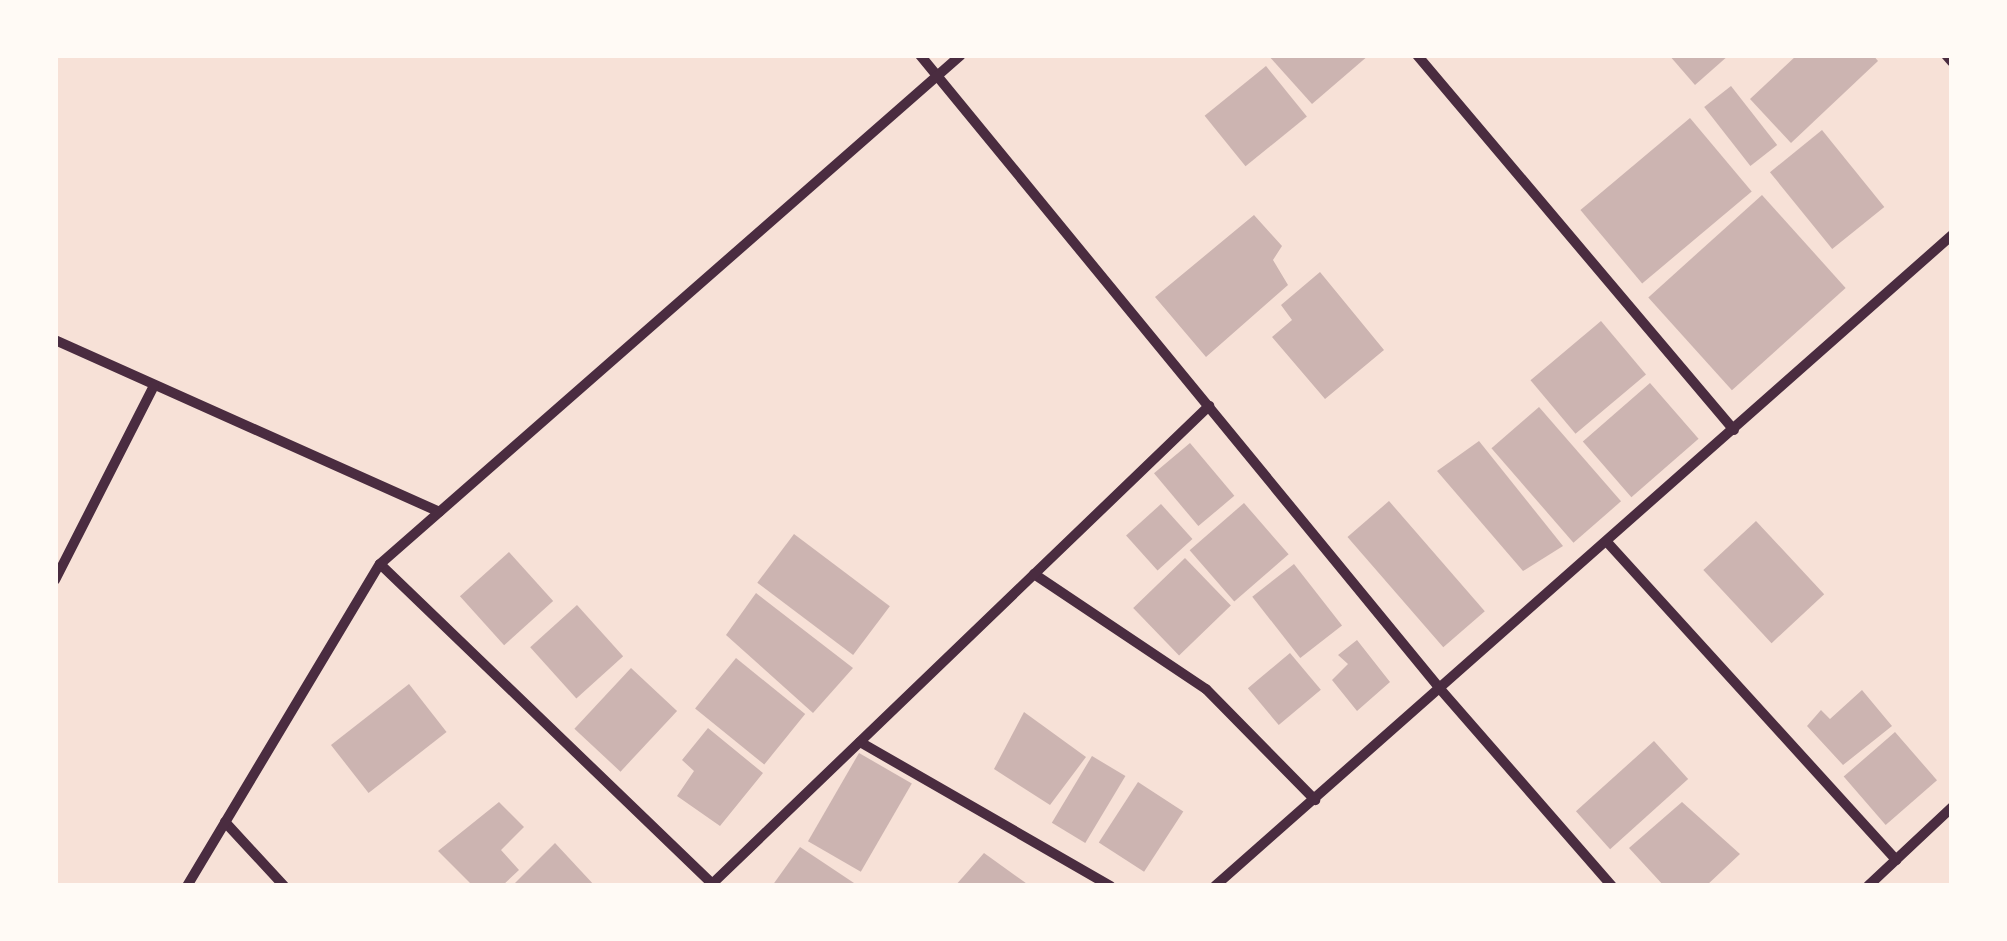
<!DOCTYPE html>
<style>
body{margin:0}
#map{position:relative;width:2007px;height:941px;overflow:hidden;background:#f7e1d7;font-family:"Sofia Sans Condensed",sans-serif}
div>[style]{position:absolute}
.building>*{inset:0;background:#ccb4b1;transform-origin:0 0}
.minor>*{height:10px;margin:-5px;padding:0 5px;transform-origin:5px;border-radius:5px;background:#4a2c40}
span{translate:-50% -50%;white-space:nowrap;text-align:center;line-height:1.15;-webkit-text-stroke:9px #fffaf5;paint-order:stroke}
.frame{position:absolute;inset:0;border:58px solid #fffaf5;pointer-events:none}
</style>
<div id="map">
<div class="building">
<div style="clip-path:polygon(1268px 55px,1369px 55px,1312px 104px)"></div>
<div style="clip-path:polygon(1669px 55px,1729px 55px,1695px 85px)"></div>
<div style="clip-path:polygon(1797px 55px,1873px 55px,1878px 61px,1791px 143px,1750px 99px)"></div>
<div style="left:1266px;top:66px;width:65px;height:79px;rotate:51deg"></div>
<div style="left:1731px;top:86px;width:75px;height:34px;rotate:52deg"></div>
<div style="left:1690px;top:118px;width:96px;height:143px;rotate:50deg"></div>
<div style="left:1822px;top:130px;width:99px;height:67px;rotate:51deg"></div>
<div style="left:1762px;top:195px;width:125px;height:153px;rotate:48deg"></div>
<div style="clip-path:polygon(1254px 215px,1282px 246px,1273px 260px,1288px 285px,1206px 357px,1155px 297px)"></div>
<div style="clip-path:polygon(1320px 272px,1384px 350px,1325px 399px,1272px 337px,1292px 320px,1281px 305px)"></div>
<div style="left:1601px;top:321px;width:70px;height:92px;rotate:50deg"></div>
<div style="left:1650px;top:383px;width:74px;height:89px;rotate:49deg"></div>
<div style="left:1539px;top:407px;width:125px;height:63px;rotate:49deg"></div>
<div style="clip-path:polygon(1479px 441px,1563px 546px,1523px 571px,1437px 471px)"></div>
<div style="left:1190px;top:443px;width:69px;height:47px;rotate:50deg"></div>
<div style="left:1389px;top:501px;width:146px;height:55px;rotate:49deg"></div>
<div style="left:1244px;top:503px;width:68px;height:72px;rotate:49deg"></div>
<div style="left:1161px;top:504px;width:47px;height:47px;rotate:48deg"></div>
<div style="left:1756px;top:521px;width:100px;height:72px;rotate:47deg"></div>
<div style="left:794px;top:534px;width:120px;height:61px;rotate:37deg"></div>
<div style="left:509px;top:552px;width:66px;height:66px;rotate:48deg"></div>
<div style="left:1185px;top:558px;width:66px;height:72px;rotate:46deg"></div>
<div style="left:1294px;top:564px;width:78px;height:53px;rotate:52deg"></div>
<div style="clip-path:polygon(756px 593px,853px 668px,813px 713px,726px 635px)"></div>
<div style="left:577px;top:605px;width:69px;height:63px;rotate:48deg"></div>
<div style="clip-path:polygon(1357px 640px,1390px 682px,1357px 711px,1332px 680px,1348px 664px,1338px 655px)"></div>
<div style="left:1290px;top:653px;width:48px;height:55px;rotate:50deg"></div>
<div style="left:736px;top:658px;width:89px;height:65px;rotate:39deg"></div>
<div style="left:631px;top:668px;width:63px;height:83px;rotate:43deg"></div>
<div style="left:409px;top:684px;width:61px;height:99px;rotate:52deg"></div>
<div style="clip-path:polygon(1862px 690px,1892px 726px,1843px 765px,1807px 726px,1821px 710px,1830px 719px)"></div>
<div style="clip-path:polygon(1024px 712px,1086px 757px,1050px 805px,994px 769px)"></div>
<div style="clip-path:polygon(708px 728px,763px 773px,720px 826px,677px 796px,694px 771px,682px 760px)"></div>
<div style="left:1895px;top:732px;width:64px;height:68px;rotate:49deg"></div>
<div style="left:1654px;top:741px;width:51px;height:105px;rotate:48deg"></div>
<div style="left:859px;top:753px;width:61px;height:102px;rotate:30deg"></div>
<div style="left:1092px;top:756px;width:39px;height:78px;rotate:31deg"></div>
<div style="left:1138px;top:782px;width:54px;height:72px;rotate:33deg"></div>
<div style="clip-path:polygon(499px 802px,524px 827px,501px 850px,519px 870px,502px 886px,473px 886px,438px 851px)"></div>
<div style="clip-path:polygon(1682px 802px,1740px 854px,1706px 886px,1664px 886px,1629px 848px)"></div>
<div style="clip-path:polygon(555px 843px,595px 886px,512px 886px)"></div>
<div style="clip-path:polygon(800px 847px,854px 883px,772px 886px)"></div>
<div style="clip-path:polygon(984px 853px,1030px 886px,955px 886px)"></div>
</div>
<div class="minor">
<div style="left:920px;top:55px;width:821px;rotate:50.63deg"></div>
<div style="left:1441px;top:690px;width:260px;rotate:48.9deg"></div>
<div style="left:1417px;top:55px;width:491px;rotate:49.8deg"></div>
<div style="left:1946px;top:55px;width:9px;rotate:49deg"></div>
<div style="left:55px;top:340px;width:421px;rotate:24.1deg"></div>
<div style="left:1607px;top:542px;width:430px;rotate:47.7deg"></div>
<div style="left:380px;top:564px;width:463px;rotate:43.9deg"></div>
<div style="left:1034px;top:574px;width:207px;rotate:33.8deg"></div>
<div style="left:1206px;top:689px;width:156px;rotate:45.5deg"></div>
<div style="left:55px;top:580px;width:218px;rotate:-63deg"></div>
<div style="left:860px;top:742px;width:289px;rotate:29.9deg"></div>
<div style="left:225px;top:822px;width:87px;rotate:47.3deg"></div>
<div style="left:712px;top:884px;width:690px;rotate:-43.88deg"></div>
<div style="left:187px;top:886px;width:375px;rotate:-59.1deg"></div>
<div style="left:380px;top:564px;width:772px;rotate:-41.22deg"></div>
<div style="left:1215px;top:886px;width:983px;rotate:-41.45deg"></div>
<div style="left:1868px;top:886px;width:115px;rotate:-43.2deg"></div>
</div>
<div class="frame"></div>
</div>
